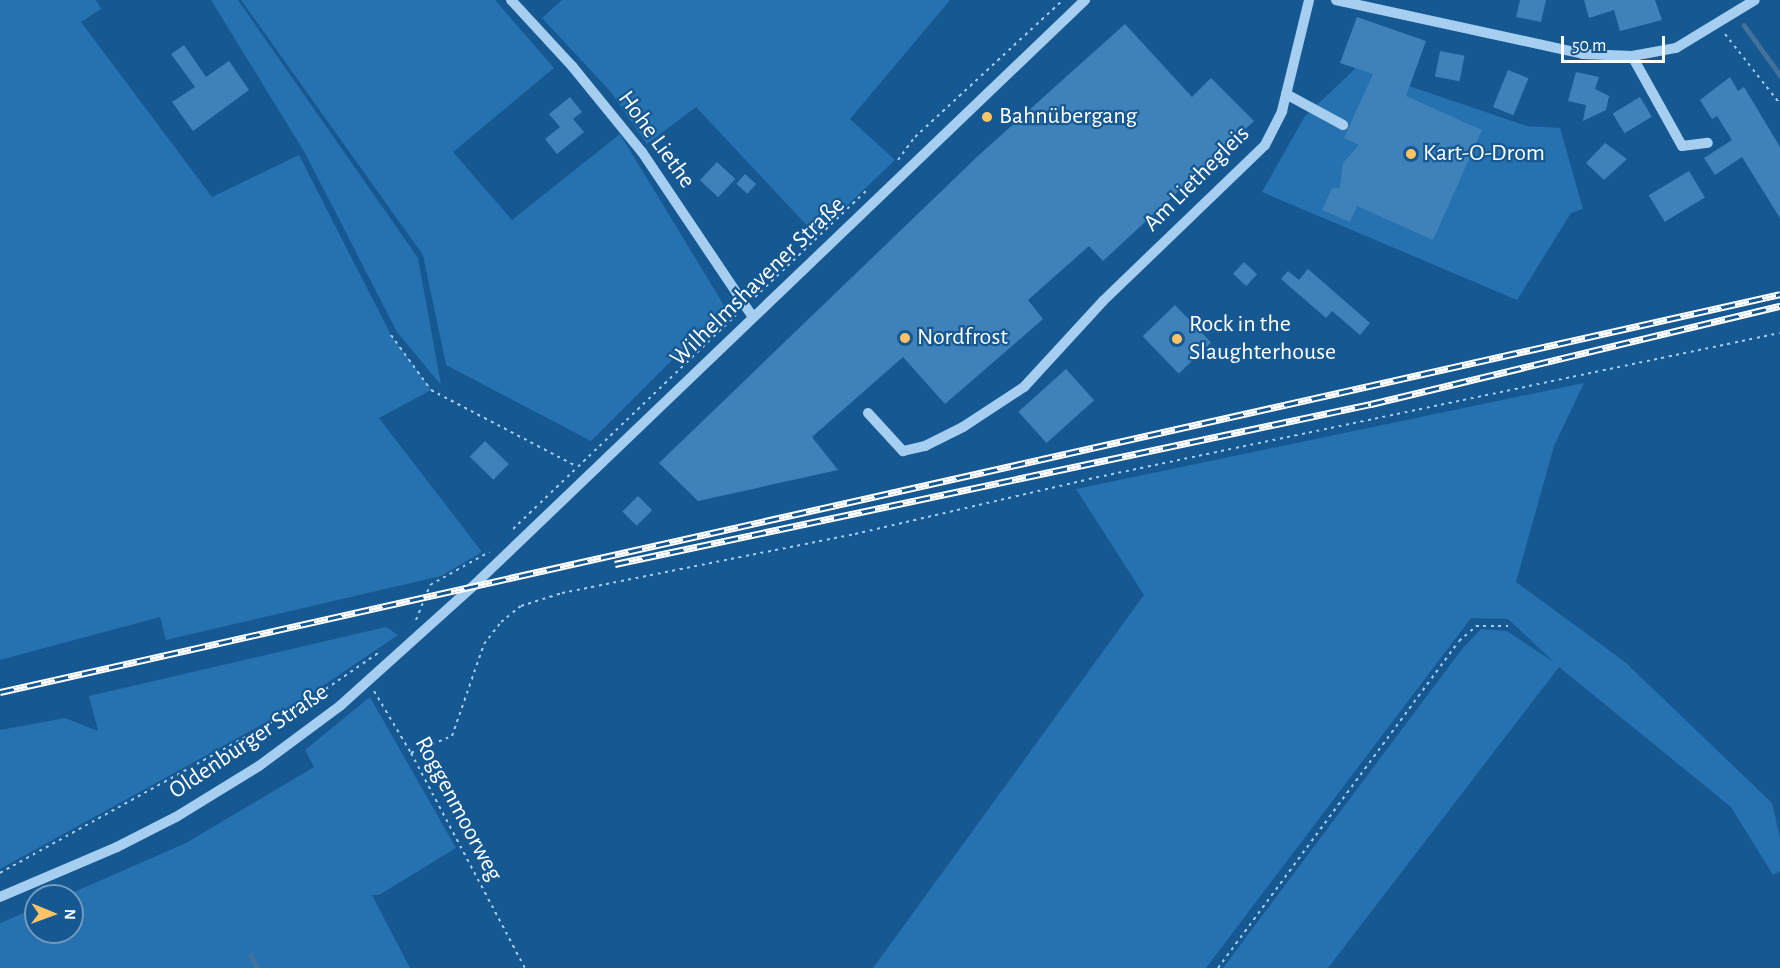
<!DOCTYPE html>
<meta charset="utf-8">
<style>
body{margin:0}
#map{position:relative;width:1780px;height:968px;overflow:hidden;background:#165892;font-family:"Alegreya Sans",sans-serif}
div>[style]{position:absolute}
.green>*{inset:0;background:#2671af}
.stream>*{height:4.5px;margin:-2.25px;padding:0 2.25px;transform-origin:2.25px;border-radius:2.25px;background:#42719b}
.building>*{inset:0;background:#3f82ba;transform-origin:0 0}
.path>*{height:2px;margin-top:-1px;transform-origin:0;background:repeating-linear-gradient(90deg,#a5cef0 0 3px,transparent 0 7.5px)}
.minor>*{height:10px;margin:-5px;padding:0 5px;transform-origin:5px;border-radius:5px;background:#a5cef0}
.rail>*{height:7px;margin-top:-3.5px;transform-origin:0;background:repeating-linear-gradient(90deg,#165892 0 14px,#fff 0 28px);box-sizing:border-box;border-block:2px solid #fff}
.dots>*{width:16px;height:16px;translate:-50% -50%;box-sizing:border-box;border:3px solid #165892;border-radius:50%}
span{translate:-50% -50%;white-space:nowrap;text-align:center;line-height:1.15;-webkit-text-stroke:4.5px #165892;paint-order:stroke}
.poi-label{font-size:24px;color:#fff}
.left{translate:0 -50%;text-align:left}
.street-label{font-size:24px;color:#fff}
.north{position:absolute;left:24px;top:884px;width:60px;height:60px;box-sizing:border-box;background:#165892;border:2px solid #739bbe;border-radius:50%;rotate:91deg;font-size:16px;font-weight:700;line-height:24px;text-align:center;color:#fff}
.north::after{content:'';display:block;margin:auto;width:21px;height:27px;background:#ffc465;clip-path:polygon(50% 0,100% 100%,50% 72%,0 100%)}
.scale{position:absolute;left:1561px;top:36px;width:104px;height:27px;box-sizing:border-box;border:3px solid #fff;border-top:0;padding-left:8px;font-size:18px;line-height:21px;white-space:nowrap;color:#fff;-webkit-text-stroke:4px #165892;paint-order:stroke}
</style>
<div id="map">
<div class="green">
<div style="clip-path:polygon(0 0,96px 0,101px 9px,81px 22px,212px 197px,299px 155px,391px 335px,431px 390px,379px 418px,482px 552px,441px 576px,166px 640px,160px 617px,0 660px)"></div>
<div style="clip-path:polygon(211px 0,238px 0,418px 258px,441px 385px,397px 332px,305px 153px)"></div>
<div style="clip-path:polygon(241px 0,495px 0,554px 68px,453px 152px,512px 220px,620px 134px,725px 307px,591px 441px,446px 365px,423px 255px)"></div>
<div style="clip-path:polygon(562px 0,950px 0,850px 119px,895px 160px,816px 235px,696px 107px,647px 144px,610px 91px,542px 18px)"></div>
<div style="clip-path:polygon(1356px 68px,1527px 126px,1560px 128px,1583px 209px,1571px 213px,1517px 300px,1262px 192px,1305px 116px)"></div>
<div style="clip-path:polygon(1584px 383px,1554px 446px,1516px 582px,1625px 662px,1772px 803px,1780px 838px,1780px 871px,1773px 875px,1731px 807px,1559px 667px,1328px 968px,1223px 968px,1462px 649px,1481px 629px,1507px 631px,1555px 663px,1508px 619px,1471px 618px,1206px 968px,873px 968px,1144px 595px,1076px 489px)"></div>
<div style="clip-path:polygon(386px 627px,398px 635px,281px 714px,0 869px,0 730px,65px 718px,98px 731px,89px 696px)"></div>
<div style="clip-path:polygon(370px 697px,456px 848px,379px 895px,372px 895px,410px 968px,0 968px,0 923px,36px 908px,36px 932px,72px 932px,72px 896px,65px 896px,186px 843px,314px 767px,305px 750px)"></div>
</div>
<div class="stream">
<div style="left:1744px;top:25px;width:62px;rotate:54.2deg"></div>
<div style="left:251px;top:955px;width:15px;rotate:62deg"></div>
</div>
<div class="building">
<div style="clip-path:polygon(1520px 0,1546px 0,1541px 22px,1516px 17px)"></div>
<div style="clip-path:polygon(1584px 0,1655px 0,1662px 20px,1620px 31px,1614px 10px,1589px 18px)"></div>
<div style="clip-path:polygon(1357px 17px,1426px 41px,1406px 96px,1482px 130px,1433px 240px,1357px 206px,1350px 222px,1322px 210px,1332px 188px,1340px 188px,1343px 163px,1359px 145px,1344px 138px,1373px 74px,1340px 63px)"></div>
<div style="clip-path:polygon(1125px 24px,1192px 97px,1211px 78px,1254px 121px,1103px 261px,1089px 246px,1028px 300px,1043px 319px,945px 404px,903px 357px,812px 437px,838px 470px,698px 501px,659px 463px,979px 155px)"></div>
<div style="clip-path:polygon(184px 45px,206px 77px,229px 61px,249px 90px,193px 131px,172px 102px,195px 87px,171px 54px)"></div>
<div style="left:1440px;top:51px;width:25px;height:26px;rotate:11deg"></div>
<div style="left:1508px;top:70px;width:22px;height:40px;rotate:22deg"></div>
<div style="clip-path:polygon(1576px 72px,1599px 77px,1595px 89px,1609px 96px,1606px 110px,1583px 121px,1586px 105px,1568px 101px)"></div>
<div style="clip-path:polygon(1730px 77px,1738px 91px,1744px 87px,1780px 147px,1780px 218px,1742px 157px,1715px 175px,1704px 158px,1732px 140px,1717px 116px,1712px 119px,1700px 100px)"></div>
<div style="clip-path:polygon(570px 97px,582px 112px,573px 119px,584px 132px,557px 154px,545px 139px,560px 127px,549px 114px)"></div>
<div style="left:1640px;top:97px;width:23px;height:32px;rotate:59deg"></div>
<div style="clip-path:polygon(1605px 143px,1627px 159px,1604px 180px,1586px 163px)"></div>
<div style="left:717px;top:162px;width:25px;height:25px;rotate:43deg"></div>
<div style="left:1689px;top:171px;width:31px;height:47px;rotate:59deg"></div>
<div style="left:745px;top:174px;width:15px;height:13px;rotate:42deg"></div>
<div style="left:1244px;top:262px;width:18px;height:16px;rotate:43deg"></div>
<div style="clip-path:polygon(1308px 269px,1370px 323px,1360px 335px,1332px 311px,1326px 318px,1281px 279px,1288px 271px,1299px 280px)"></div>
<div style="left:1175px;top:305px;width:52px;height:45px;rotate:46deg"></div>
<div style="left:1066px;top:369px;width:42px;height:64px;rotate:48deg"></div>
<div style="left:485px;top:441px;width:33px;height:22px;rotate:44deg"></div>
<div style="left:638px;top:496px;width:20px;height:22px;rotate:45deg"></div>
</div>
<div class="path">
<div style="left:1725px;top:34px;width:89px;rotate:51.8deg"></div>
<div style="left:898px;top:160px;width:29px;rotate:-54deg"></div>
<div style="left:915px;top:137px;width:202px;rotate:-42.8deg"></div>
<div style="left:755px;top:297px;width:156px;rotate:-43.7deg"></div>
<div style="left:391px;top:335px;width:68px;rotate:54deg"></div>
<div style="left:431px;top:390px;width:164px;rotate:27.7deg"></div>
<div style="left:513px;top:529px;width:309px;rotate:-43.8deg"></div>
<div style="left:416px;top:620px;width:38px;rotate:-68deg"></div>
<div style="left:430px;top:585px;width:68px;rotate:-29.2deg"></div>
<div style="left:374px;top:691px;width:72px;rotate:59.2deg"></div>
<div style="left:411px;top:753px;width:243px;rotate:62.1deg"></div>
<div style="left:411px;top:753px;width:44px;rotate:-22.5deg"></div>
<div style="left:452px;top:736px;width:97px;rotate:-70.8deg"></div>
<div style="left:484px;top:644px;width:28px;rotate:-52deg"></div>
<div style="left:501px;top:622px;width:26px;rotate:-39deg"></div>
<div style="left:521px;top:606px;width:43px;rotate:-17.6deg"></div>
<div style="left:562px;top:593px;width:299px;rotate:-11.4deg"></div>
<div style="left:855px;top:534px;width:240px;rotate:-13.2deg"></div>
<div style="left:1089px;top:479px;width:706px;rotate:-11.93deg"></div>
<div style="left:0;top:873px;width:344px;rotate:-29deg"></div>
<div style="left:301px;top:706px;width:97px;rotate:-34.5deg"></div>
<div style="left:1218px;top:968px;width:406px;rotate:-53.6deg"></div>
<div style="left:1459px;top:641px;width:23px;rotate:-41deg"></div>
<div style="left:1476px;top:626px;width:32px"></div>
</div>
<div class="minor">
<div style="left:511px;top:0;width:90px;rotate:47.3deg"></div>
<div style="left:572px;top:66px;width:111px;rotate:50.9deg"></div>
<div style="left:642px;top:152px;width:199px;rotate:56.1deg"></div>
<div style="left:1336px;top:0;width:253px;rotate:12.3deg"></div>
<div style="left:1583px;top:54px;width:49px;rotate:2.3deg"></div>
<div style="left:1632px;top:56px;width:45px;rotate:-10.3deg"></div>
<div style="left:1676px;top:48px;width:92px;rotate:-31.3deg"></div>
<div style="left:1632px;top:56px;width:103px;rotate:60.9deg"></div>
<div style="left:1682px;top:146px;width:26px;rotate:-7deg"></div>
<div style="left:1286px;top:94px;width:65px;rotate:28.5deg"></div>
<div style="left:868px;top:413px;width:52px;rotate:47.4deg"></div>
<div style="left:903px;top:451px;width:23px;rotate:-13deg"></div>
<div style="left:925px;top:446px;width:42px;rotate:-26.6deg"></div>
<div style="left:963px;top:427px;width:73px;rotate:-33.3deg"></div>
<div style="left:1024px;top:387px;width:117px;rotate:-47.4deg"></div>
<div style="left:1103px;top:301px;width:225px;rotate:-43.9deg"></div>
<div style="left:1265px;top:145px;width:38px;rotate:-63deg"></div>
<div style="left:1282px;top:111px;width:114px;rotate:-76.3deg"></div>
<div style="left:0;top:897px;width:127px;rotate:-23.1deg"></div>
<div style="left:117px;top:847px;width:66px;rotate:-27deg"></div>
<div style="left:176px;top:817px;width:97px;rotate:-31.6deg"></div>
<div style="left:259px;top:766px;width:102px;rotate:-36.6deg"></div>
<div style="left:341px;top:705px;width:176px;rotate:-42deg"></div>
<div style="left:472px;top:587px;width:849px;rotate:-43.76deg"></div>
</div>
<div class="rail">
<div style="left:615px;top:564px;width:773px;rotate:-11.95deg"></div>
<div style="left:1371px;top:404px;width:421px;rotate:-13.5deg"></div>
<div style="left:0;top:692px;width:1824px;rotate:-12.6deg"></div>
</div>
<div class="dots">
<div style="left:987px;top:117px;background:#ffc465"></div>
<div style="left:1411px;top:154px;background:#ffc465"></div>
<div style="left:905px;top:338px;background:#ffc465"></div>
<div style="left:1177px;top:339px;background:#ffc465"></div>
</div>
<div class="poi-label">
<span class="left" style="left:999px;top:117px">Bahnübergang</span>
<span class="left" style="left:1423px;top:154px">Kart-O-Drom</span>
<span class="left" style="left:1189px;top:339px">Rock in the<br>Slaughterhouse</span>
<span class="left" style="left:917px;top:338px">Nordfrost</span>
</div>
<div class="street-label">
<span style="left:656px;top:140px;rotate:54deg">Hohe Liethe</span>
<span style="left:1197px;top:179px;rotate:-45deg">Am Liethegleis</span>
<span style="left:758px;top:282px;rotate:-44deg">Wilhelmshavener Straße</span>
<span style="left:249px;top:742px;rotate:-34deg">Oldenburger Straße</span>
<span style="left:458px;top:809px;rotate:62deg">Roggenmoorweg</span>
</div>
<div class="north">N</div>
<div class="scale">50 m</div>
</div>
